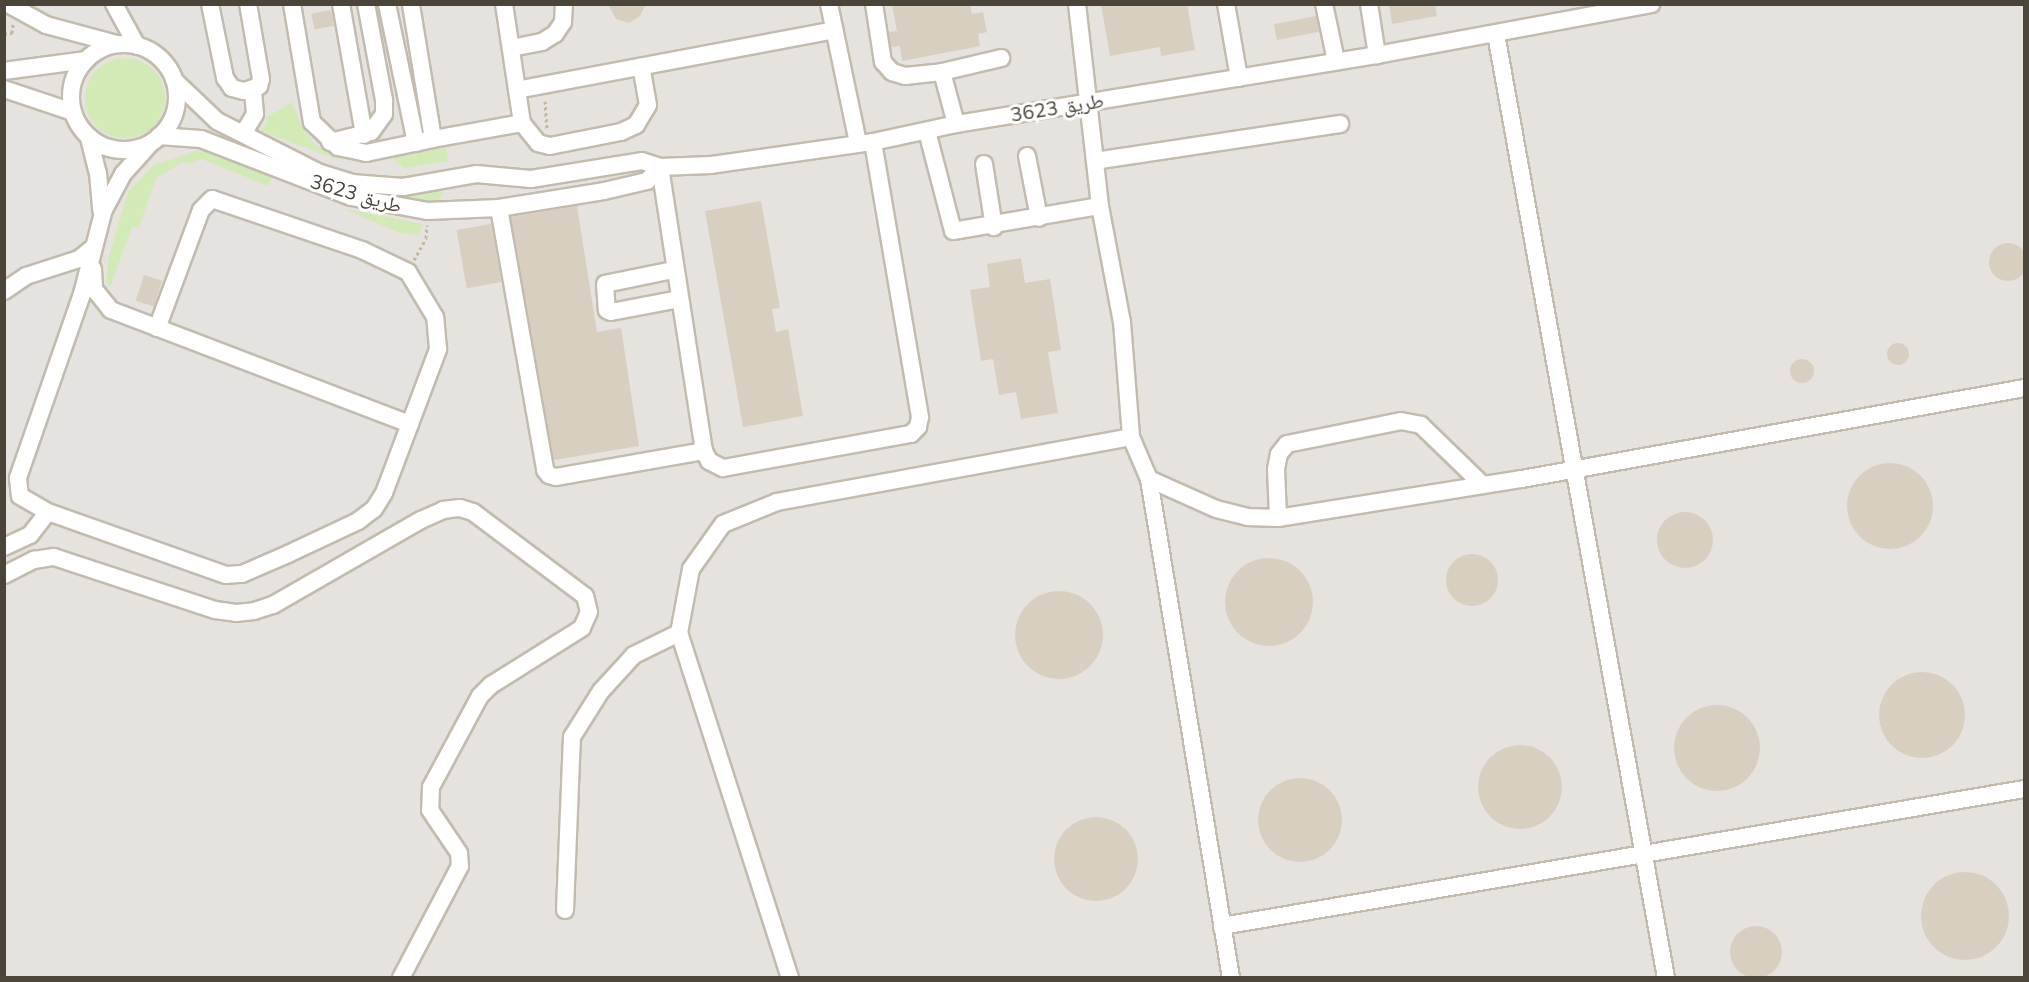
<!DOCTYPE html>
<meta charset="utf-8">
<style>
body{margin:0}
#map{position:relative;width:2029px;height:982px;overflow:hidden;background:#f6f3ec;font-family:"Nunito Sans","Noto Naskh Arabic",sans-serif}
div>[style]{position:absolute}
.industrial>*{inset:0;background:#e6e2dd;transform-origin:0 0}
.green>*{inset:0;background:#d2eab5}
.round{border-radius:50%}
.parking>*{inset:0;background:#e5e3e0}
.building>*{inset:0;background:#d8cfc1;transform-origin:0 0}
.path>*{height:3px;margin-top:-1.5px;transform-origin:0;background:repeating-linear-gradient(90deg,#c4b79f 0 3px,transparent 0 6px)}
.roads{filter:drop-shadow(2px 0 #c2bbae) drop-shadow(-2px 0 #c2bbae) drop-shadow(0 2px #c2bbae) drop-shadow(0 -2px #c2bbae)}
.minor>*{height:16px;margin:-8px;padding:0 8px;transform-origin:8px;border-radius:8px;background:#fff}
.minor>.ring{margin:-8px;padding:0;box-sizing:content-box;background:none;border:16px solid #fff;border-radius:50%}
span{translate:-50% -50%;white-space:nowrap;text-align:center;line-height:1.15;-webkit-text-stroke:6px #fff;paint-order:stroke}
.street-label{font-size:20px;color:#4b4439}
.frame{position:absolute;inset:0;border:6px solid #4b4439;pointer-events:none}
</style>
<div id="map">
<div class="industrial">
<div style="left:5px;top:5px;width:2019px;height:972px"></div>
</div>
<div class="green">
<div class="round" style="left:85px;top:58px;width:80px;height:80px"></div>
<div style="clip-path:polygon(292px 102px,302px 127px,315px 145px,344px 162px,261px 131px,264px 119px)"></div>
<div style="clip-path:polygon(446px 148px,448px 161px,404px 168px,391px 157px)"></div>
<div style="clip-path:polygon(196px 151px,214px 153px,272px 177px,268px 186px,202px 159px,189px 164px,183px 162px,156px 178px,139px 227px,132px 227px,110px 287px,106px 281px,109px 257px,128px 192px,154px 165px)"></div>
<div style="clip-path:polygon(437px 188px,443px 193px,437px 204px,382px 197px,380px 190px)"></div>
<div style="clip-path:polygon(344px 209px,383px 216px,423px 224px,419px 235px,398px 232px)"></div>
</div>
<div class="parking">
<div style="clip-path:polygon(39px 5px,106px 5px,108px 20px,86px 24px,59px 18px)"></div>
<div style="clip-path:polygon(126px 5px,269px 5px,283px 93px,269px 96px,265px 105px,267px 124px,256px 132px,238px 122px,201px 84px,169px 34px)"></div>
<div style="clip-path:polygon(5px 104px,35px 115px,62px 139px,79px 171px,87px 209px,74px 276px,81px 285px,17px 473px,5px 480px)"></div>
<div style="clip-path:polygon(220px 180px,356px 222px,409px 246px,435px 270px,454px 304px,457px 330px,457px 352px,399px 517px,226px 589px,32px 517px,14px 503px,89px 296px,108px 295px,154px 311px,200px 192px)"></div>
</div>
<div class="building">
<div style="clip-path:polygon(608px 4px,646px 4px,640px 16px,629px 23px,616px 19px)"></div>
<div style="clip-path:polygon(892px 4px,970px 4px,972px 14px,983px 12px,987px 32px,978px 34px,980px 46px,902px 61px,900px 46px,891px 47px,889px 32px,897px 31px)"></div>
<div style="clip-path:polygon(1101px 4px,1187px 4px,1195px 50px,1161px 56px,1160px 47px,1110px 56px)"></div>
<div style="clip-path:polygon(1389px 4px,1435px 4px,1437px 16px,1392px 24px)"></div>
<div style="left:331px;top:10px;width:16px;height:20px;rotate:79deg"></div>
<div style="left:1316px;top:16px;width:16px;height:43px;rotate:79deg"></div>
<div style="clip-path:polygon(761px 201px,780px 308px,772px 309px,776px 332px,788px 329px,803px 416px,743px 427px,705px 211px)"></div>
<div style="clip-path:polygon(577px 206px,597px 332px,621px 328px,639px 446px,554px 460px,511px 217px)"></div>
<div style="left:491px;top:224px;width:59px;height:35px;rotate:80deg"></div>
<div class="round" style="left:1989px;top:243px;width:38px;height:38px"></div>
<div style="clip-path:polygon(1021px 258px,1025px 283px,1050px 279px,1061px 350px,1048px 352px,1058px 413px,1021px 419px,1016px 392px,999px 395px,993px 359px,981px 361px,970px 290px,990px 287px,987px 264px)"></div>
<div style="left:144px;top:275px;width:19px;height:27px;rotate:18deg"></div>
<div class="round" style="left:1887px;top:343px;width:22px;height:22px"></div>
<div class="round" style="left:1790px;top:359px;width:24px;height:24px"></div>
<div class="round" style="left:1847px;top:463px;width:86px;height:86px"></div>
<div class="round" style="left:1657px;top:512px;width:56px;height:56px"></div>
<div class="round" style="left:1446px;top:554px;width:52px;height:52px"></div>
<div class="round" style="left:1225px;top:558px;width:88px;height:88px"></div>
<div class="round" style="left:1015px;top:591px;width:88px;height:88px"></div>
<div class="round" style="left:1879px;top:672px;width:86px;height:86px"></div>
<div class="round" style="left:1674px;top:705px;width:86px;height:86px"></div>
<div class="round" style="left:1478px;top:745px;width:84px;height:84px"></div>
<div class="round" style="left:1258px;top:778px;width:84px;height:84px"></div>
<div class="round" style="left:1054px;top:817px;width:84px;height:84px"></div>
<div class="round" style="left:1921px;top:872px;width:88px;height:88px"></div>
<div class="round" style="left:1730px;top:926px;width:52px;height:52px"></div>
</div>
<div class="path">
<div style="left:4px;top:34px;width:8px;rotate:-7deg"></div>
<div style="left:12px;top:33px;width:9px;rotate:-84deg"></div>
<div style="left:545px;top:101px;width:28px;rotate:86deg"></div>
<div style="left:414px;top:260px;width:25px;rotate:-61deg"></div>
<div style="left:426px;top:238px;width:13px;rotate:-86deg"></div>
</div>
<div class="roads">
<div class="minor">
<div style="left:8px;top:4px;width:43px;rotate:28.9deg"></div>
<div style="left:46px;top:25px;width:73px;rotate:15deg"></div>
<div style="left:114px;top:4px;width:48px;rotate:61.3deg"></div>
<div style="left:210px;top:4px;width:76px;rotate:78.5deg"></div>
<div style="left:225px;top:78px;width:12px;rotate:55deg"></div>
<div style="left:232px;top:88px;width:12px;rotate:14deg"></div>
<div style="left:244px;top:91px;width:16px;rotate:-18deg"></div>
<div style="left:259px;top:86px;width:7px;rotate:-74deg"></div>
<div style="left:261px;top:79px;width:76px;rotate:-99.8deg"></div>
<div style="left:292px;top:4px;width:120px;rotate:80.4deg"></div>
<div style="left:312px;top:122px;width:36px;rotate:44deg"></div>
<div style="left:338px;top:147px;width:29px;rotate:12deg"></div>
<div style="left:366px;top:153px;width:68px;rotate:-11.8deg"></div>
<div style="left:433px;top:139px;width:137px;rotate:-99.3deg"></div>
<div style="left:341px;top:4px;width:133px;rotate:80deg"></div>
<div style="left:387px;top:4px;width:142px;rotate:78.2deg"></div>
<div style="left:504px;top:4px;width:120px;rotate:81.4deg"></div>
<div style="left:522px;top:123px;width:26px;rotate:51deg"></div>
<div style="left:538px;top:143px;width:12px;rotate:14deg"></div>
<div style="left:550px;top:146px;width:72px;rotate:-11.2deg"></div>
<div style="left:621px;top:132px;width:17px;rotate:-25deg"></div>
<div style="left:636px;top:125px;width:23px;rotate:-59deg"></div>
<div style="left:648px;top:105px;width:39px;rotate:-100deg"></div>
<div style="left:829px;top:4px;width:142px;rotate:78.2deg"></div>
<div style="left:874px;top:4px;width:59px;rotate:81.2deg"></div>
<div style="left:883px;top:62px;width:13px;rotate:48deg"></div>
<div style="left:892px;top:72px;width:14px;rotate:17deg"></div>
<div style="left:905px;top:76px;width:37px;rotate:-6deg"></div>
<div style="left:942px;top:72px;width:61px;rotate:-13.3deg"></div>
<div style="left:1077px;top:4px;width:203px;rotate:83.5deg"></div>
<div style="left:1100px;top:206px;width:118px;rotate:79.3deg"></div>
<div style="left:1122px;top:322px;width:115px;rotate:85.5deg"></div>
<div style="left:1131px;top:437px;width:46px;rotate:66.8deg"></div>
<div style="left:1149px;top:479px;width:73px;rotate:24.1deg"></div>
<div style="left:1216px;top:509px;width:32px;rotate:14deg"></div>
<div style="left:1247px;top:517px;width:31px;rotate:2deg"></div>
<div style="left:1278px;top:518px;width:247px;rotate:-9.1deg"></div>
<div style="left:1522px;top:479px;width:510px;rotate:-10.27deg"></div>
<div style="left:1226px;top:4px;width:75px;rotate:80deg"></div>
<div style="left:1324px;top:4px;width:58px;rotate:78.1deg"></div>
<div style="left:1369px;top:4px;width:52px;rotate:81.1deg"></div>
<div style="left:1496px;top:34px;width:959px;rotate:79.79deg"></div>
<div class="ring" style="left:71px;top:44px;width:90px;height:90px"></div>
<div style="left:511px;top:48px;width:32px;rotate:-11deg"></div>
<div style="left:542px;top:42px;width:15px;rotate:-32deg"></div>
<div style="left:555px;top:34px;width:14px;rotate:-56deg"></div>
<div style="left:563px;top:22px;width:18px;rotate:-87deg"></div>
<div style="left:4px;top:71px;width:83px;rotate:-7.6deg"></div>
<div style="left:942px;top:72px;width:54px;rotate:74.9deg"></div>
<div style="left:174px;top:80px;width:59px;rotate:43.6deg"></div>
<div style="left:217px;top:121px;width:115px;rotate:26.8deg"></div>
<div style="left:320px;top:173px;width:34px;rotate:17deg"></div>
<div style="left:352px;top:183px;width:51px;rotate:4.5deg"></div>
<div style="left:403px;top:187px;width:74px;rotate:-10.1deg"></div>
<div style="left:476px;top:174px;width:55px;rotate:5.2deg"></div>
<div style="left:531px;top:179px;width:112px;rotate:-9.2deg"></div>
<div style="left:642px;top:161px;width:19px;rotate:18deg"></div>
<div style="left:660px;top:167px;width:51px;rotate:-2.2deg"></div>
<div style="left:711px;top:165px;width:164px;rotate:-8.1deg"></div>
<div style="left:873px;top:142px;width:85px;rotate:-12.2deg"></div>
<div style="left:956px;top:124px;width:427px;rotate:-9.3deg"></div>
<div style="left:1377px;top:55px;width:279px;rotate:-10.5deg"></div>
<div style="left:4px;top:89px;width:73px;rotate:18.4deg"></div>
<div style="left:517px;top:90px;width:323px;rotate:-10.7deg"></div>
<div style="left:927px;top:131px;width:103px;rotate:75.4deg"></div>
<div style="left:953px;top:231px;width:149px;rotate:-9.7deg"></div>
<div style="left:243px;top:134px;width:23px;rotate:-59deg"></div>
<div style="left:255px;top:114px;width:24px;rotate:-95deg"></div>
<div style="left:159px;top:136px;width:42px;rotate:4.1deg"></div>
<div style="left:201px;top:139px;width:161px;rotate:21.1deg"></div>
<div style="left:351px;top:197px;width:77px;rotate:10.4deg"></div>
<div style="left:427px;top:211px;width:72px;rotate:-2.4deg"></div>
<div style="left:499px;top:208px;width:106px;rotate:-9.2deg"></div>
<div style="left:604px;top:191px;width:44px;rotate:-13.1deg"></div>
<div style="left:647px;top:181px;width:19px;rotate:-47deg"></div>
<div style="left:89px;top:138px;width:36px;rotate:76deg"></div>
<div style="left:98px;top:173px;width:37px;rotate:85deg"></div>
<div style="left:433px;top:139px;width:90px;rotate:-10.2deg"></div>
<div style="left:330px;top:142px;width:42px;rotate:-13.7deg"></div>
<div style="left:371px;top:132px;width:22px;rotate:-54deg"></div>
<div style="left:384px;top:114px;width:14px;rotate:-90deg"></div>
<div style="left:384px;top:100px;width:98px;rotate:-100.6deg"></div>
<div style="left:151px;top:143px;width:42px;rotate:132.1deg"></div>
<div style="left:123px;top:174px;width:40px;rotate:118deg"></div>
<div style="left:104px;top:209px;width:88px;rotate:104.5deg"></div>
<div style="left:82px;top:294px;width:195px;rotate:109.2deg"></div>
<div style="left:18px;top:478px;width:18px;rotate:84deg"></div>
<div style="left:20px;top:496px;width:32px;rotate:30deg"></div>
<div style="left:48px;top:512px;width:189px;rotate:19.5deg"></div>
<div style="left:226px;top:575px;width:16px;rotate:-4deg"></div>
<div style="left:242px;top:574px;width:50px;rotate:-23.5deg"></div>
<div style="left:288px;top:554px;width:77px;rotate:-25.2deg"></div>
<div style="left:358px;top:521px;width:20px;rotate:-37deg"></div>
<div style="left:374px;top:509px;width:19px;rotate:-58deg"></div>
<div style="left:384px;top:493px;width:154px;rotate:-69.4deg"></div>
<div style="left:438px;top:349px;width:32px;rotate:-95deg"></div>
<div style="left:435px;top:317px;width:52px;rotate:-121deg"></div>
<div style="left:408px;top:272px;width:51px;rotate:-154.4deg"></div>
<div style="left:362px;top:250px;width:158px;rotate:-161.2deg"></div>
<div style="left:212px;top:199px;width:16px;rotate:135deg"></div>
<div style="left:201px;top:210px;width:126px;rotate:110.4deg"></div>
<div style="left:1027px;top:156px;width:63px;rotate:79deg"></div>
<div style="left:1095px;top:161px;width:248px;rotate:-8.6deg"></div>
<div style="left:984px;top:164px;width:64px;rotate:81deg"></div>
<div style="left:660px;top:167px;width:287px;rotate:81.2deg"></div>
<div style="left:704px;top:451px;width:11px;rotate:63deg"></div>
<div style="left:709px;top:461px;width:16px;rotate:27deg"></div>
<div style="left:723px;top:468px;width:191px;rotate:-10.3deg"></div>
<div style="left:911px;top:434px;width:10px;rotate:-45deg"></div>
<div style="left:918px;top:427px;width:10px;rotate:-79deg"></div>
<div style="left:920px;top:417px;width:279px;rotate:-99.7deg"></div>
<div style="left:499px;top:208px;width:266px;rotate:80deg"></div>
<div style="left:545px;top:470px;width:6px;rotate:51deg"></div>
<div style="left:549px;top:475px;width:7px;rotate:16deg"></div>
<div style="left:556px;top:477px;width:150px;rotate:-10deg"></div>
<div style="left:93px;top:269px;width:20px;rotate:87deg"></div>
<div style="left:94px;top:289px;width:27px;rotate:51deg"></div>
<div style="left:111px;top:310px;width:320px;rotate:20.9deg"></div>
<div style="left:673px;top:270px;width:69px;rotate:168.4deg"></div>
<div style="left:605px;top:284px;width:26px;rotate:86deg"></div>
<div style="left:607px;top:310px;width:4px;rotate:27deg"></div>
<div style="left:611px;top:312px;width:69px;rotate:-10.8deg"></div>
<div style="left:4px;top:291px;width:27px;rotate:-34deg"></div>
<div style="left:26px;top:276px;width:56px;rotate:-17.8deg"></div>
<div style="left:79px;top:259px;width:19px;rotate:-39deg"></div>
<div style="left:1149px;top:479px;width:506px;rotate:80.67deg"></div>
<div style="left:1278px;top:518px;width:49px;rotate:-92.3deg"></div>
<div style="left:1276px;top:469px;width:15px;rotate:-79deg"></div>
<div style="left:1279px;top:454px;width:13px;rotate:-51deg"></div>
<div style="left:1287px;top:444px;width:116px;rotate:-11.4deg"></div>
<div style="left:1401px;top:421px;width:20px;rotate:11deg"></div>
<div style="left:1421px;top:425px;width:86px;rotate:44.1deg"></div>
<div style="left:4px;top:547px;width:29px;rotate:-25deg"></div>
<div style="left:30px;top:535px;width:29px;rotate:-52deg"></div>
<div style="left:4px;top:575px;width:34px;rotate:-27deg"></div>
<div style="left:34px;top:560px;width:20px;rotate:-9deg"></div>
<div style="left:54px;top:557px;width:169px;rotate:18.2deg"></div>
<div style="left:215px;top:610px;width:21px;rotate:8deg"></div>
<div style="left:236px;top:613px;width:18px;rotate:-6deg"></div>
<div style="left:254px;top:611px;width:20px;rotate:-18deg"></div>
<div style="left:273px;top:605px;width:171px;rotate:-29.9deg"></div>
<div style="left:421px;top:520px;width:24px;rotate:-24deg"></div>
<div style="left:443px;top:510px;width:17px;rotate:-7deg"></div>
<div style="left:460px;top:508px;width:14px;rotate:17deg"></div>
<div style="left:473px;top:512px;width:140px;rotate:36.9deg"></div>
<div style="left:585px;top:596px;width:16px;rotate:76deg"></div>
<div style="left:589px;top:612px;width:17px;rotate:114deg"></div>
<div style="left:582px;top:628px;width:107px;rotate:147.9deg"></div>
<div style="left:491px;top:685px;width:16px;rotate:135deg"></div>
<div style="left:480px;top:696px;width:103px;rotate:118.3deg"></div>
<div style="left:431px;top:787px;width:23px;rotate:92deg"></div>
<div style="left:430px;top:810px;width:52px;rotate:56deg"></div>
<div style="left:459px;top:853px;width:13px;rotate:86deg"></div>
<div style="left:460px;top:866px;width:127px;rotate:117.8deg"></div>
<div style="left:565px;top:910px;width:173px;rotate:-87.7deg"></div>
<div style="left:572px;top:737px;width:54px;rotate:-57.8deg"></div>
<div style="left:601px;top:691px;width:49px;rotate:-47.5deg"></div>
<div style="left:634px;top:655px;width:50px;rotate:-26.1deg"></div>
<div style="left:1222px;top:926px;width:814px;rotate:-9.69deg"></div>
<div style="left:790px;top:978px;width:362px;rotate:-107.8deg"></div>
<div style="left:679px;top:633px;width:65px;rotate:-79.4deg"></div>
<div style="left:691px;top:569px;width:55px;rotate:-54.6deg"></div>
<div style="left:723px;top:524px;width:58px;rotate:-22.2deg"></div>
<div style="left:777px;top:502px;width:360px;rotate:-10.4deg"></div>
</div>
</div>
<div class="street-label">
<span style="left:1057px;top:108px;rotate:-9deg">طريق 3623</span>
<span style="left:356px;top:194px;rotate:16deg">طريق 3623</span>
</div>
<div class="frame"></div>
</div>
